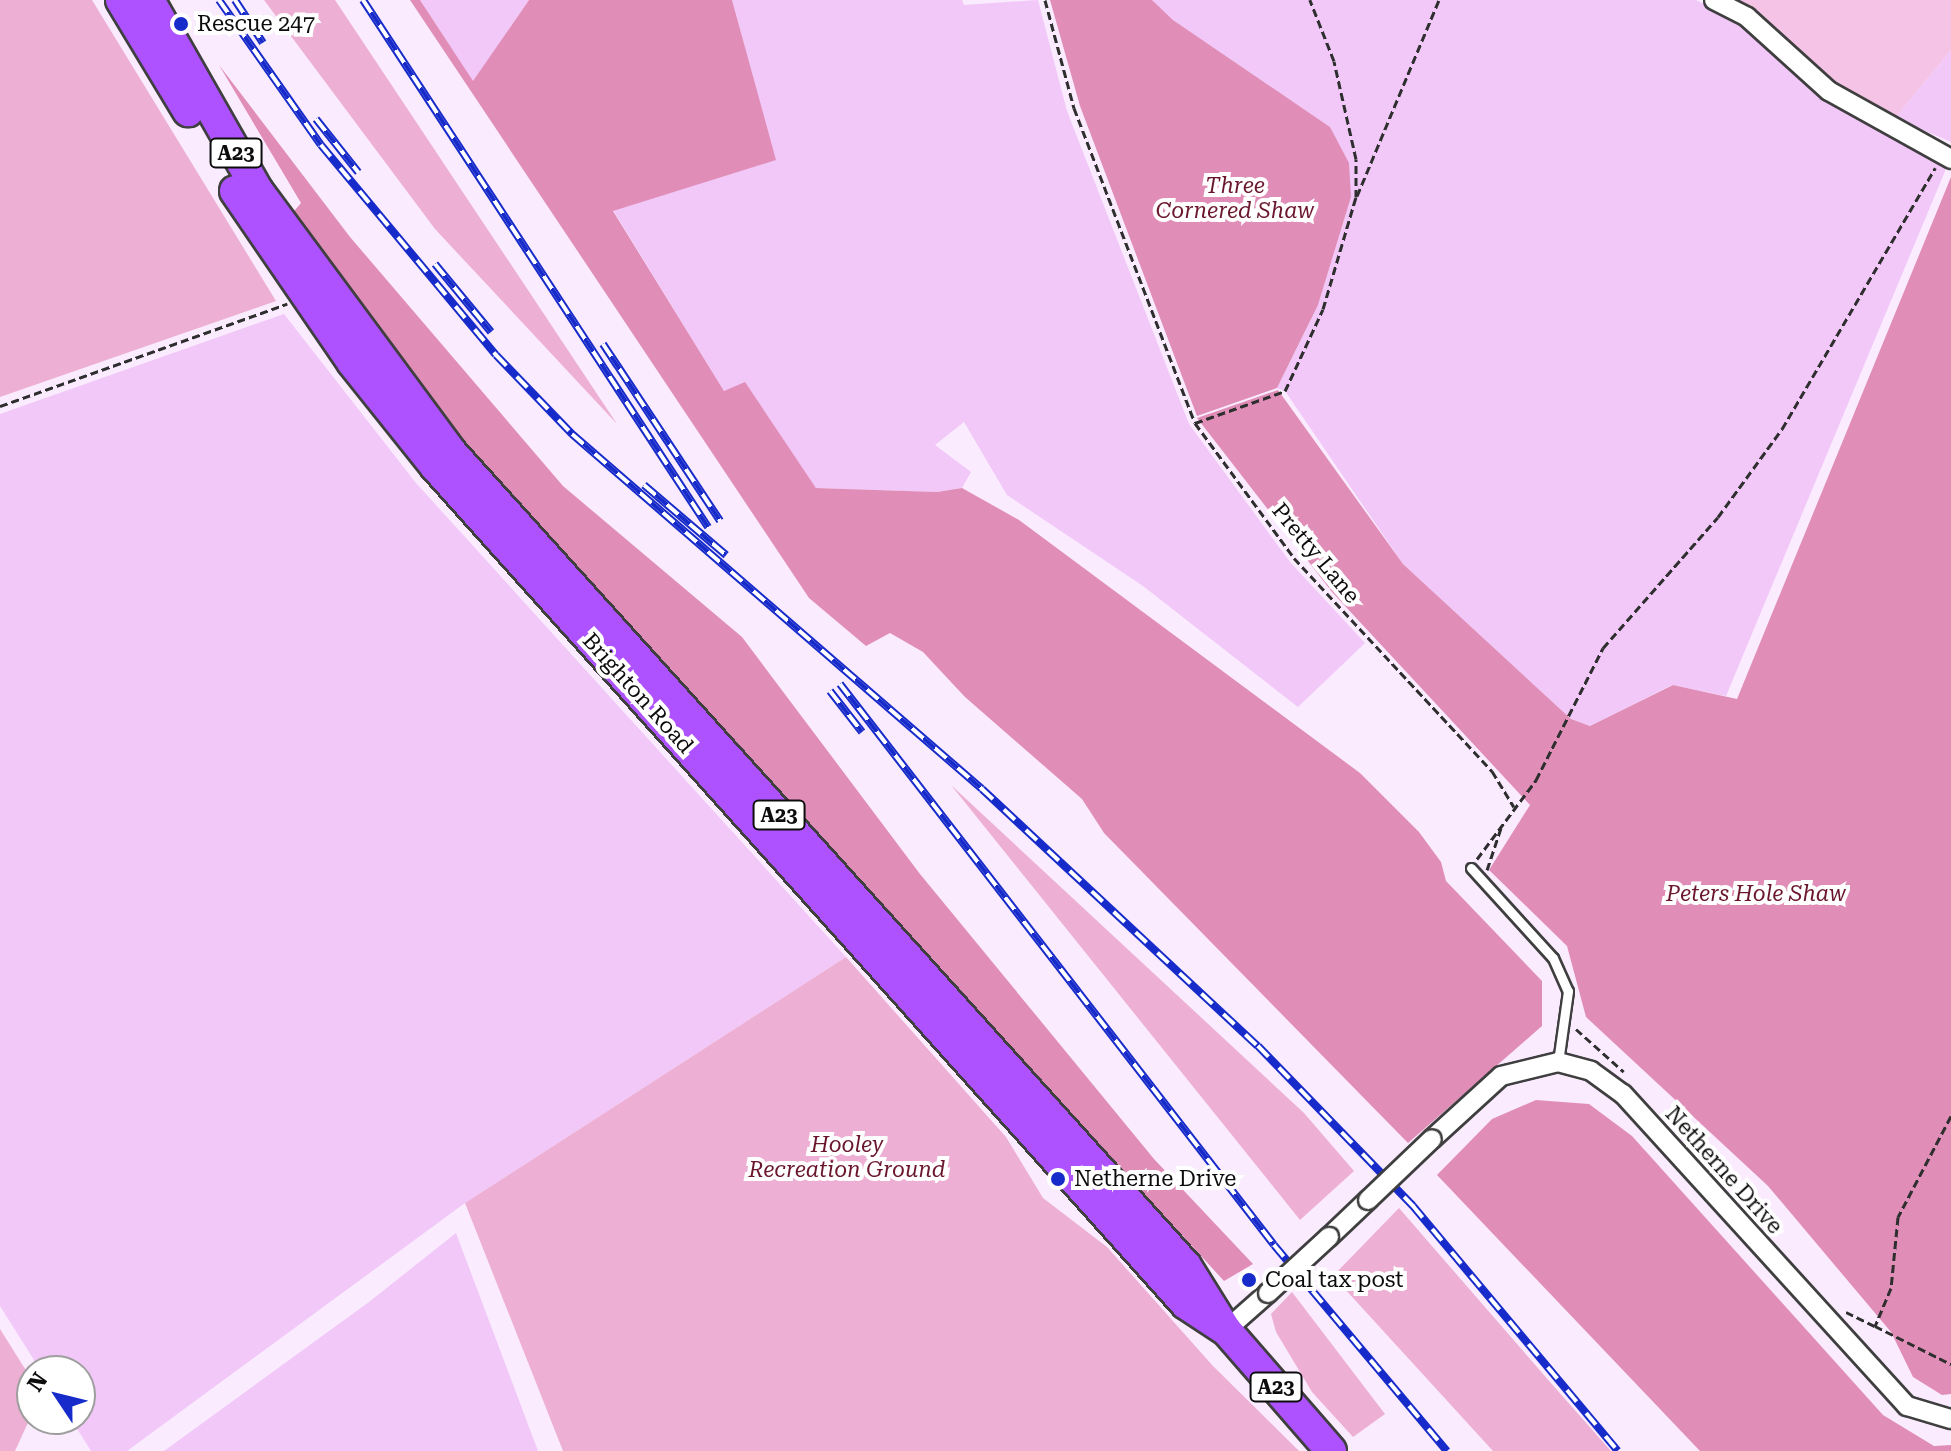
<!DOCTYPE html>
<style>
body{margin:0}
#map{position:relative;width:1951px;height:1451px;overflow:hidden;background:#faebff;font-family:"Roboto Serif",serif}
div>[style]{position:absolute}
.farmland>*{inset:0;background:#f1c8f8}
.green>*{inset:0;background:#edb0d4}
.forest>*{inset:0;background:#e08eb8}
.pitch>*{inset:0;background:#f4c3e6}
.path>*{height:3px;margin-top:-1.5px;transform-origin:0;background:repeating-linear-gradient(90deg,#2e2e2e 0 8px,transparent 0 12px)}
.roads{filter:drop-shadow(2px 0 #3f3f3f) drop-shadow(-2px 0 #3f3f3f) drop-shadow(0 2px #3f3f3f) drop-shadow(0 -2px #3f3f3f)}
.service>*{height:9px;margin:-4.5px;padding:0 4.5px;transform-origin:4.5px;border-radius:4.5px;background:#fff}
.minor>*{height:18px;margin:-9px;padding:0 9px;transform-origin:9px;border-radius:9px;background:#fff}
.trunk>*{height:30px;margin:-15px;padding:0 15px;transform-origin:15px;border-radius:15px;background:#ae52ff}
.rail>*{height:8px;margin-top:-4px;transform-origin:0;background:repeating-linear-gradient(90deg,#fff 0 15px,#162bc9 0 30px);box-sizing:border-box;border-block:2px solid #162bc9}
.bridges{filter:drop-shadow(2px 0 #3f3f3f) drop-shadow(-2px 0 #3f3f3f) drop-shadow(0 2px #3f3f3f) drop-shadow(0 -2px #3f3f3f)}
.minor-bridge>*{height:18px;margin:-9px;padding:0 9px;transform-origin:9px;border-radius:9px;background:#fff}
.dots>*{width:22px;height:22px;translate:-50% -50%;box-sizing:border-box;border:4px solid #fff;border-radius:50%}
span{translate:-50% -50%;white-space:nowrap;text-align:center;line-height:1.15;-webkit-text-stroke:8px #fff;paint-order:stroke}
.shield-label span{padding:2px 6px;background:#fff;border:2px solid;border-radius:6px;-webkit-text-stroke-width:0}
.shield-label{font-size:20px;color:#0c0c0c;font-weight:700}
.poi-label{font-size:22px;color:#0c0c0c}
.left{translate:0 -50%;text-align:left}
.park-label{font-size:22px;color:#6a162d;font-style:italic}
.street-label{font-size:22px;color:#0c0c0c}
.north{position:absolute;left:16px;top:1355px;width:80px;height:80px;box-sizing:border-box;background:#fff;border:2px solid #9e9e9e;border-radius:50%;rotate:305deg;font-size:22px;font-weight:700;line-height:32px;text-align:center;color:#0c0c0c}
.north::after{content:'';display:block;margin:auto;width:28px;height:36px;background:#162bc9;clip-path:polygon(50% 0,100% 100%,50% 72%,0 100%)}
</style>
<div id="map">
<div class="farmland">
<div style="clip-path:polygon(420px 0,529px 0,473px 82px)"></div>
<div style="clip-path:polygon(732px 0,962px 0,964px 5px,1038px 0,1067px 111px,1189px 424px,1290px 562px,1365px 643px,1298px 707px,1143px 586px,1007px 495px,964px 422px,935px 445px,971px 472px,962px 488px,937px 492px,816px 488px,745px 383px,724px 391px,613px 210px,775px 160px)"></div>
<div style="clip-path:polygon(1152px 0,1696px 0,1741px 24px,1824px 96px,1948px 164px,1726px 696px,1672px 685px,1590px 726px,1571px 719px,1403px 564px,1285px 391px,1277px 388px,1318px 305px,1351px 197px,1330px 127px,1173px 20px)"></div>
<div style="clip-path:polygon(1951px 50px,1951px 142px,1895px 118px)"></div>
<div style="clip-path:polygon(284px 314px,416px 483px,846px 957px,465px 1203px,127px 1451px,91px 1451px,71px 1419px,80px 1419px,80px 1371px,41px 1371px,0 1306px,0 414px)"></div>
<div style="clip-path:polygon(456px 1233px,538px 1451px,164px 1451px,369px 1302px)"></div>
</div>
<div class="green">
<div style="clip-path:polygon(0 0,92px 0,276px 301px,0 397px)"></div>
<div style="clip-path:polygon(264px 0,335px 0,617px 424px,435px 229px)"></div>
<div style="clip-path:polygon(951px 785px,1304px 1113px,1354px 1171px,1300px 1220px)"></div>
<div style="clip-path:polygon(846px 957px,1006px 1137px,1043px 1198px,1107px 1247px,1213px 1366px,1299px 1451px,563px 1451px,465px 1203px)"></div>
<div style="clip-path:polygon(1399px 1208px,1550px 1382px,1611px 1451px,1493px 1451px,1333px 1276px)"></div>
<div style="clip-path:polygon(1292px 1292px,1385px 1414px,1353px 1437px,1312px 1392px,1276px 1332px,1271px 1314px)"></div>
<div style="clip-path:polygon(0 1329px,32px 1380px,32px 1414px,15px 1451px,0 1451px)"></div>
</div>
<div class="forest">
<div style="clip-path:polygon(410px 0,420px 0,473px 81px,529px 0,732px 0,776px 160px,613px 211px,724px 391px,745px 382px,816px 488px,937px 492px,962px 488px,1019px 520px,1360px 773px,1419px 832px,1441px 862px,1446px 881px,1542px 981px,1542px 1026px,1408px 1143px,1104px 833px,1082px 799px,965px 697px,923px 652px,890px 633px,866px 646px,809px 598px)"></div>
<div style="clip-path:polygon(1050px 0,1152px 0,1173px 20px,1330px 127px,1349px 163px,1351px 197px,1318px 305px,1277px 388px,1197px 416px,1080px 106px)"></div>
<div style="clip-path:polygon(219px 65px,350px 237px,563px 486px,742px 637px,920px 874px,1154px 1159px,1253px 1264px,1224px 1281px,461px 448px,289px 217px,301px 203px)"></div>
<div style="clip-path:polygon(1951px 177px,1951px 1394px,1942px 1395px,1913px 1377px,1891px 1332px,1768px 1186px,1586px 1017px,1567px 946px,1489px 870px,1530px 805px,1332px 592px,1197px 418px,1278px 390px,1403px 564px,1571px 719px,1590px 726px,1673px 685px,1737px 699px)"></div>
<div style="clip-path:polygon(1536px 1100px,1589px 1104px,1632px 1136px,1883px 1415px,1934px 1446px,1951px 1445px,1951px 1451px,1700px 1451px,1437px 1175px,1492px 1119px)"></div>
</div>
<div class="pitch">
<div style="clip-path:polygon(1736px 0,1951px 0,1951px 50px,1895px 118px,1838px 84px,1757px 11px)"></div>
</div>
<div class="path">
<div style="left:1045px;top:0;width:112px;rotate:75deg"></div>
<div style="left:1074px;top:108px;width:337px;rotate:69deg"></div>
<div style="left:1195px;top:423px;width:167px;rotate:53.7deg"></div>
<div style="left:1294px;top:558px;width:291px;rotate:47.1deg"></div>
<div style="left:1492px;top:771px;width:42px;rotate:58.6deg"></div>
<div style="left:1357px;top:196px;width:212px;rotate:-67.3deg"></div>
<div style="left:0;top:406px;width:305px;rotate:-19.6deg"></div>
<div style="left:1195px;top:423px;width:96px;rotate:-19.6deg"></div>
<div style="left:1285px;top:391px;width:90px;rotate:-65.1deg"></div>
<div style="left:1323px;top:309px;width:117px;rotate:-73.6deg"></div>
<div style="left:1356px;top:197px;width:38px;rotate:-90deg"></div>
<div style="left:1356px;top:159px;width:100px;rotate:-102.7deg"></div>
<div style="left:1334px;top:61px;width:66px;rotate:-111.5deg"></div>
<div style="left:1477px;top:859px;width:99px;rotate:-53.2deg"></div>
<div style="left:1536px;top:780px;width:148px;rotate:-63.1deg"></div>
<div style="left:1603px;top:648px;width:174px;rotate:-48.7deg"></div>
<div style="left:1718px;top:517px;width:109px;rotate:-54deg"></div>
<div style="left:1782px;top:429px;width:303px;rotate:-59.6deg"></div>
<div style="left:1487px;top:870px;width:44px;rotate:-71.6deg"></div>
<div style="left:1576px;top:1029px;width:64px;rotate:41.9deg"></div>
<div style="left:1951px;top:1116px;width:114px;rotate:117.7deg"></div>
<div style="left:1898px;top:1217px;width:71px;rotate:95.6deg"></div>
<div style="left:1891px;top:1288px;width:41px;rotate:112.8deg"></div>
<div style="left:1875px;top:1326px;width:85px;rotate:26.6deg"></div>
<div style="left:1846px;top:1312px;width:32px;rotate:26deg"></div>
</div>
<div class="roads">
<div class="service">
<div style="left:1471px;top:868px;width:122px;rotate:47.7deg"></div>
<div style="left:1553px;top:958px;width:36px;rotate:66deg"></div>
<div style="left:1568px;top:991px;width:72px;rotate:98deg"></div>
</div>
<div class="minor">
<div style="left:1714px;top:0;width:37px;rotate:27deg"></div>
<div style="left:1747px;top:17px;width:110px;rotate:42.1deg"></div>
<div style="left:1829px;top:91px;width:140px;rotate:29.1deg"></div>
<div style="left:1432px;top:1139px;width:93px;rotate:-42.4deg"></div>
<div style="left:1501px;top:1076px;width:59px;rotate:-13.8deg"></div>
<div style="left:1558px;top:1062px;width:34px;rotate:15deg"></div>
<div style="left:1591px;top:1071px;width:39px;rotate:36deg"></div>
<div style="left:1623px;top:1094px;width:422px;rotate:47.7deg"></div>
<div style="left:1907px;top:1406px;width:46px;rotate:16.5deg"></div>
<div style="left:1329px;top:1237px;width:54px;rotate:-43.5deg"></div>
<div style="left:1226px;top:1330px;width:56px;rotate:-41.4deg"></div>
</div>
<div class="trunk">
<div style="left:121px;top:0;width:130px;rotate:58.9deg"></div>
<div style="left:149px;top:0;width:220px;rotate:60.3deg"></div>
<div style="left:258px;top:191px;width:325px;rotate:53.5deg"></div>
<div style="left:451px;top:452px;width:1097px;rotate:47.92deg"></div>
<div style="left:1186px;top:1266px;width:75px;rotate:58deg"></div>
<div style="left:1226px;top:1330px;width:160px;rotate:49deg"></div>
<div style="left:235px;top:191px;width:207px;rotate:55.6deg"></div>
<div style="left:352px;top:362px;width:133px;rotate:51.4deg"></div>
<div style="left:435px;top:466px;width:1125px;rotate:48.13deg"></div>
<div style="left:1186px;top:1304px;width:45px;rotate:33.3deg"></div>
</div>
</div>
<div class="rail">
<div style="left:219px;top:0;width:177px;rotate:54.9deg"></div>
<div style="left:321px;top:145px;width:273px;rotate:50.2deg"></div>
<div style="left:496px;top:355px;width:110px;rotate:46.1deg"></div>
<div style="left:572px;top:434px;width:542px;rotate:40.89deg"></div>
<div style="left:982px;top:789px;width:377px;rotate:43deg"></div>
<div style="left:1258px;top:1046px;width:223px;rotate:45.9deg"></div>
<div style="left:1413px;top:1206px;width:319px;rotate:50.1deg"></div>
<div style="left:235px;top:0;width:51px;rotate:56.9deg"></div>
<div style="left:363px;top:0;width:630px;rotate:56.79deg"></div>
<div style="left:316px;top:119px;width:68px;rotate:51.6deg"></div>
<div style="left:435px;top:264px;width:88px;rotate:50.5deg"></div>
<div style="left:603px;top:344px;width:212px;rotate:56.5deg"></div>
<div style="left:644px;top:485px;width:108px;rotate:40.5deg"></div>
<div style="left:840px;top:684px;width:709px;rotate:52.27deg"></div>
<div style="left:1274px;top:1245px;width:269px;rotate:50deg"></div>
<div style="left:830px;top:691px;width:52px;rotate:52deg"></div>
</div>
<div class="bridges">
<div class="minor-bridge">
<div style="left:1368px;top:1200px;width:88px;rotate:-43.6deg"></div>
<div style="left:1268px;top:1293px;width:83px;rotate:-42.6deg"></div>
</div>
</div>
<div class="dots">
<div style="left:181px;top:24px;background:#162bc9"></div>
<div style="left:1058px;top:1179px;background:#162bc9"></div>
<div style="left:1249px;top:1280px;background:#162bc9"></div>
</div>
<div class="shield-label">
<span style="left:236px;top:153px">A23</span>
<span style="left:779px;top:815px">A23</span>
<span style="left:1276px;top:1387px">A23</span>
</div>
<div class="poi-label">
<span class="left" style="left:197px;top:24px">Rescue 247</span>
<span class="left" style="left:1074px;top:1179px">Netherne Drive</span>
<span class="left" style="left:1265px;top:1280px">Coal tax post</span>
</div>
<div class="park-label">
<span style="left:1235px;top:198px">Three<br>Cornered Shaw</span>
<span style="left:1756px;top:894px">Peters Hole Shaw</span>
<span style="left:847px;top:1157px">Hooley<br>Recreation Ground</span>
</div>
<div class="street-label">
<span style="left:1316px;top:553px;rotate:50deg">Pretty Lane</span>
<span style="left:638px;top:693px;rotate:48deg">Brighton Road</span>
<span style="left:1724px;top:1170px;rotate:48deg">Netherne Drive</span>
</div>
<div class="north">N</div>
</div>
